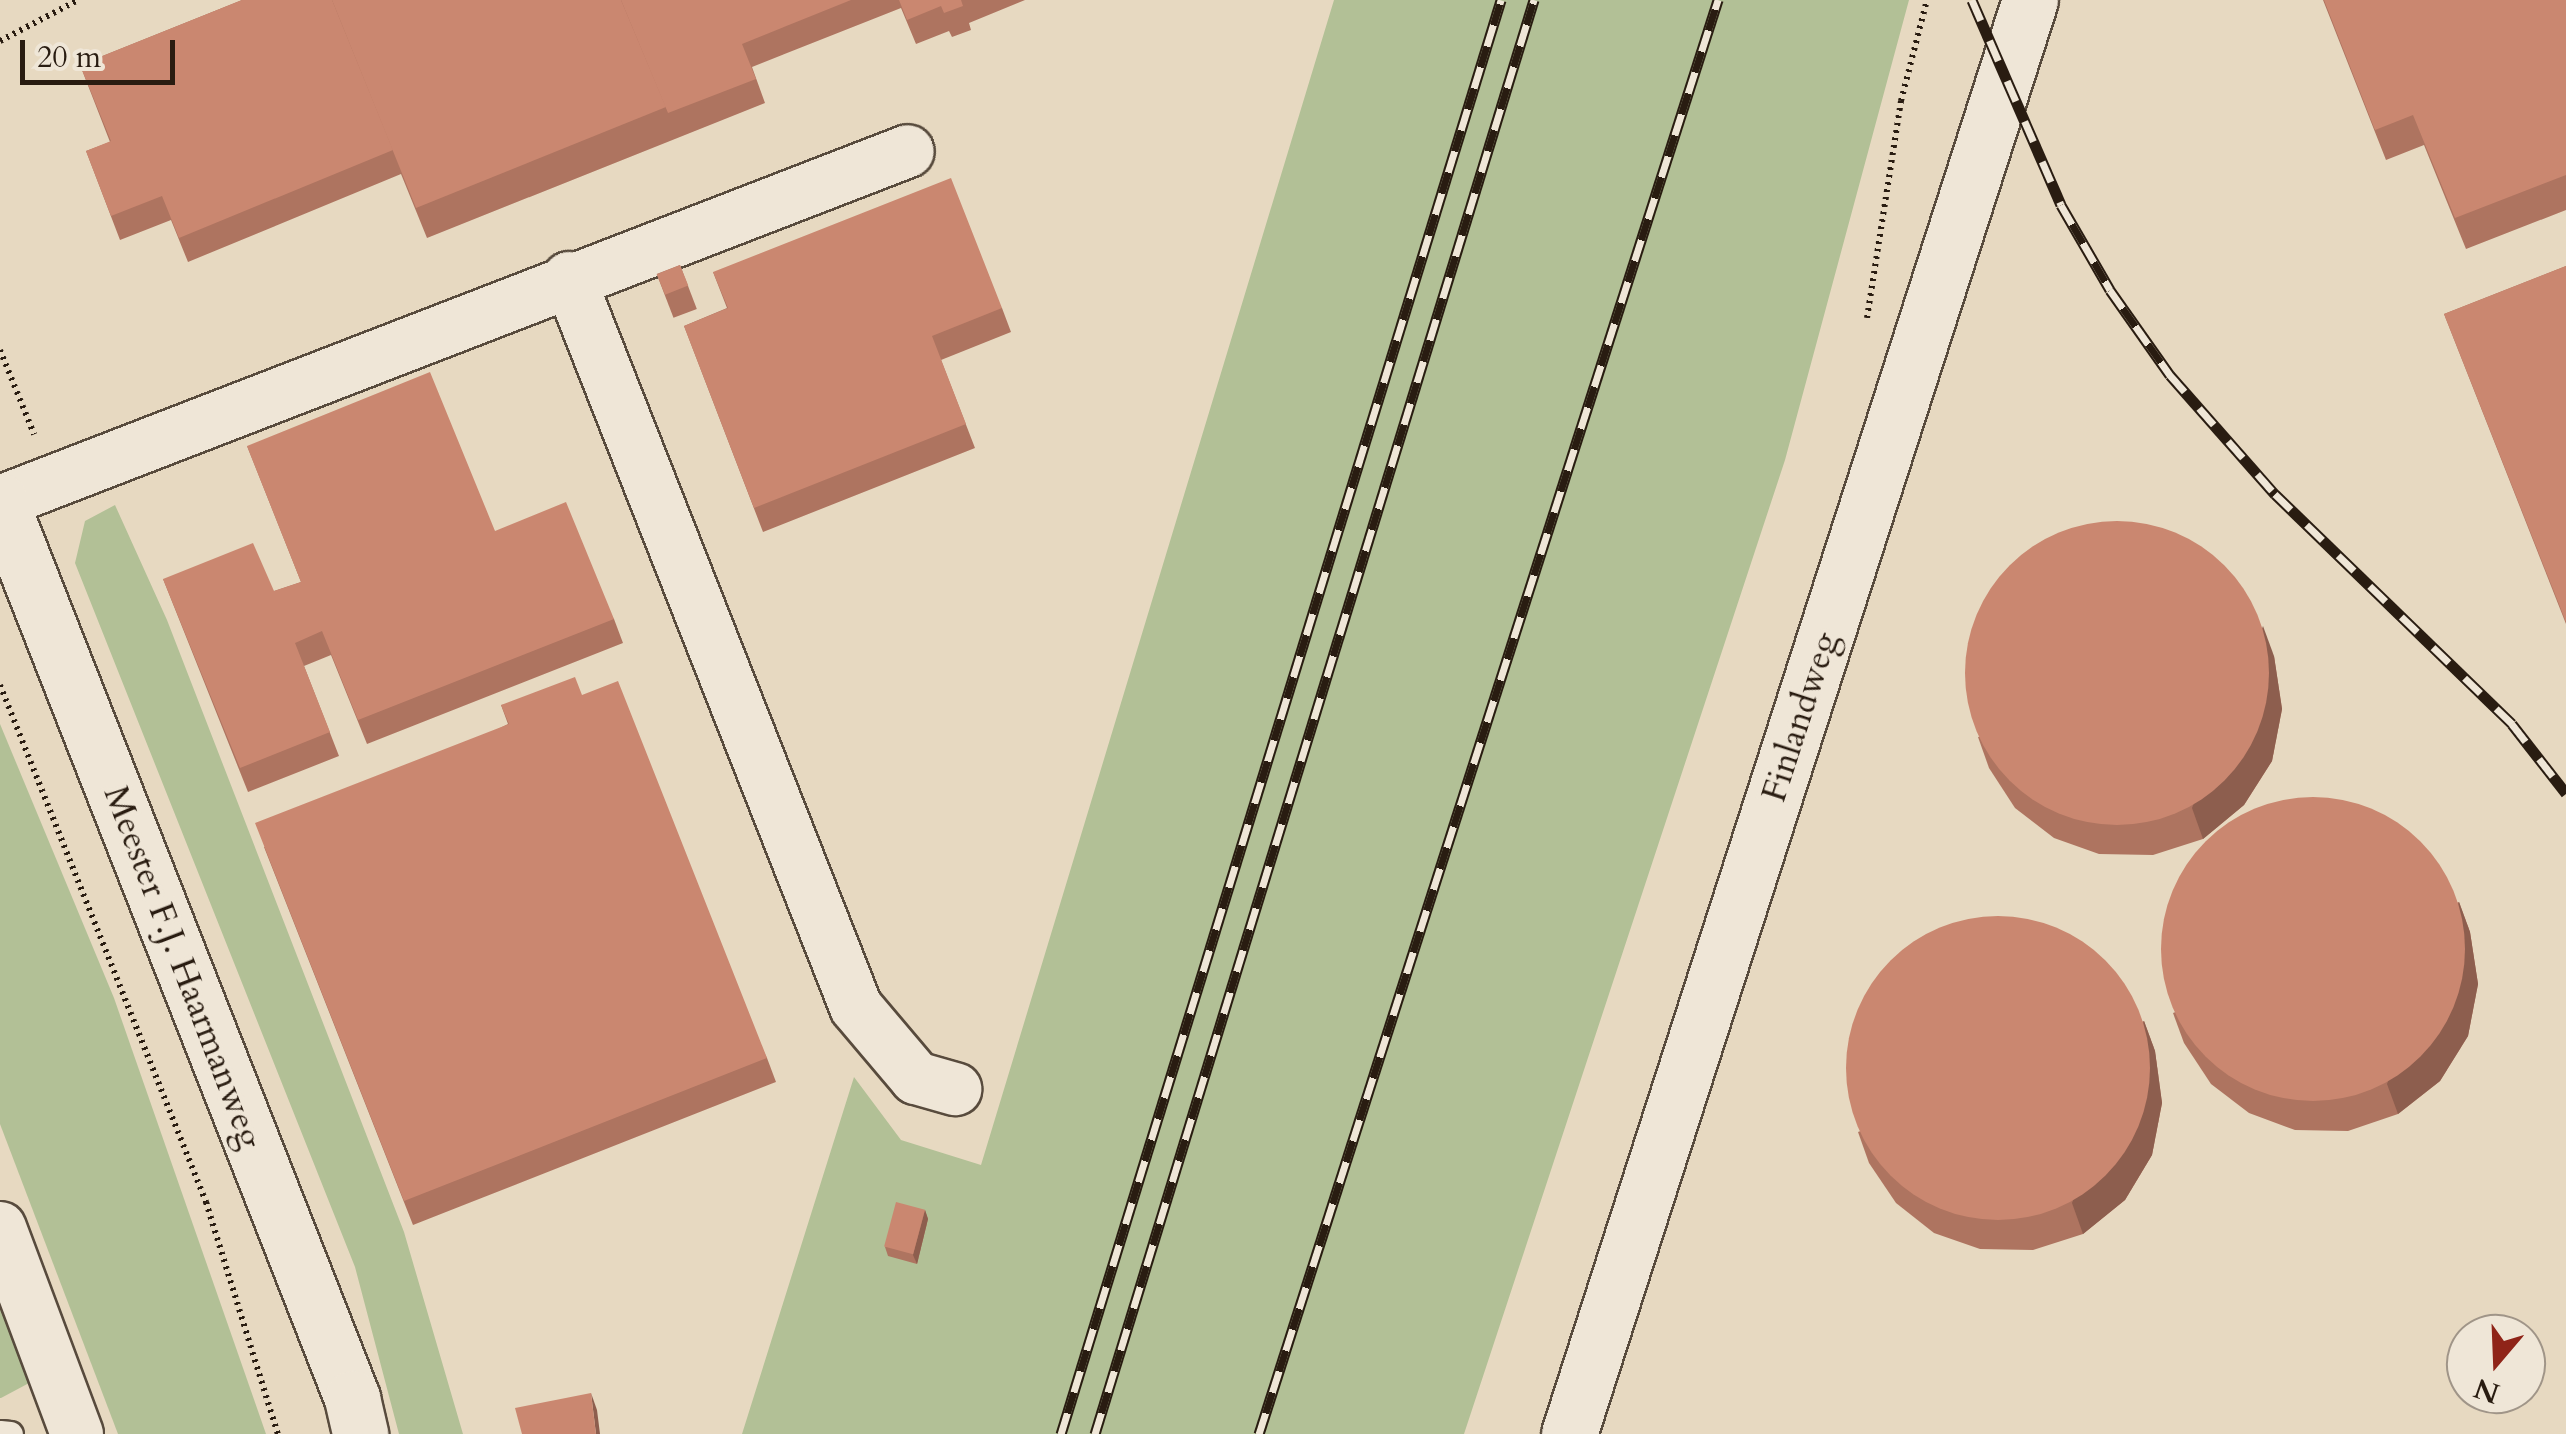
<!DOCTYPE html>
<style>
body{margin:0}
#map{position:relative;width:2566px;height:1434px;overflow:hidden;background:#e7d9c1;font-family:Cardo,serif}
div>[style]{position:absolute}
.green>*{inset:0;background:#b2c096}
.path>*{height:6px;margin-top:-3px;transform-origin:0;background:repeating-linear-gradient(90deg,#291c11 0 2.5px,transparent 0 7.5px)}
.roads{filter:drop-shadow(2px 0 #584b3d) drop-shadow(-2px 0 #584b3d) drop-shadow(0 2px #584b3d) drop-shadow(0 -2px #584b3d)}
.service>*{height:25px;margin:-12.5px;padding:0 12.5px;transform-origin:12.5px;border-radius:12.5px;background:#efe6d7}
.minor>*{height:52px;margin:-26px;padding:0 26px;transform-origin:26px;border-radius:26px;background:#efe6d7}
.tertiary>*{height:55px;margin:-27.5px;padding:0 27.5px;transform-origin:27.5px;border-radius:27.5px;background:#efe6d7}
.secondary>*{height:55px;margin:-27.5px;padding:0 27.5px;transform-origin:27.5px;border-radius:27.5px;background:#efe6d7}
.rail>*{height:11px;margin-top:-5.5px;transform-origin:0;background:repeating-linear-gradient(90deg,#efe6d7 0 22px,#291c11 0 44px);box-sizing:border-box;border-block:2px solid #291c11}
.wall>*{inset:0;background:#ae7460;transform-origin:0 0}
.shaded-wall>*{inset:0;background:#8d5e4e}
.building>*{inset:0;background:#ca8770;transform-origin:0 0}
.round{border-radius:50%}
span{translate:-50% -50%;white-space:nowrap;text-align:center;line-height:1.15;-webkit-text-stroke:8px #efe6d7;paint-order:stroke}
.street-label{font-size:35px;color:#291c11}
.north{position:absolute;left:2446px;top:1314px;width:100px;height:100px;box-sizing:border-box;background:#efe6d7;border:2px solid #a09588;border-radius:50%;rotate:199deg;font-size:28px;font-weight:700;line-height:40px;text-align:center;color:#291c11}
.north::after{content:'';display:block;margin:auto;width:35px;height:45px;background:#8f2418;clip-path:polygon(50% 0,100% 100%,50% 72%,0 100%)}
.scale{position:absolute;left:20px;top:40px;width:155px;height:45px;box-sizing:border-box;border:5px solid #291c11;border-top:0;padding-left:12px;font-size:30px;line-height:35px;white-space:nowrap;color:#291c11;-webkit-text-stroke:8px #efe6d7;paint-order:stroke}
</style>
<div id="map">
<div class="green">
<div style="clip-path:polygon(1334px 0,1909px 0,1785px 460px,1464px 1434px,742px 1434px,854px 1077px,901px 1140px,981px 1165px)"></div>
<div style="clip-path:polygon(115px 505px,167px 620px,404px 1232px,463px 1434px,399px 1434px,355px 1267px,75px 563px,85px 521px)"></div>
<div style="clip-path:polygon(0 724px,114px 998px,266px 1434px,118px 1434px,0 1124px)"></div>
<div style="clip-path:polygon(0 1287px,31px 1382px,1px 1398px,0 1398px)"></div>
</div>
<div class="path">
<div style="left:0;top:41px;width:88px;rotate:-27.7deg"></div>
<div style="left:1867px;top:318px;width:220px;rotate:-81.1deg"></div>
<div style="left:1901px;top:101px;width:104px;rotate:-75.6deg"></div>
<div style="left:0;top:350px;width:91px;rotate:68deg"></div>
<div style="left:0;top:685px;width:557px;rotate:68.28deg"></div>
<div style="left:206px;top:1202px;width:243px;rotate:72.8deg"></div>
</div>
<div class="roads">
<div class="service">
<div style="left:0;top:1433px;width:10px;rotate:6deg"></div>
</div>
<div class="minor">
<div style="left:569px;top:278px;width:783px;rotate:68.51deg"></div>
<div style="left:856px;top:1007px;width:93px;rotate:49.8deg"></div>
<div style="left:916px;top:1078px;width:41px;rotate:15.8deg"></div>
<div style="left:0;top:502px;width:973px;rotate:-21.13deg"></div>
<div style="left:0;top:1228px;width:220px;rotate:69.5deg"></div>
</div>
<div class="tertiary">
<div style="left:1569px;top:1434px;width:1506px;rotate:-72.18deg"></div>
</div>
<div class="secondary">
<div style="left:0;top:501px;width:964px;rotate:68.57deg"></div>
<div style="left:352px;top:1398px;width:37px;rotate:77deg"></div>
</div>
</div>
<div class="rail">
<div style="left:1972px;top:0;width:223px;rotate:66.5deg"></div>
<div style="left:2061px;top:205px;width:98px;rotate:60deg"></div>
<div style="left:2110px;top:290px;width:104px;rotate:54.8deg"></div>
<div style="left:2170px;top:375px;width:159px;rotate:48.6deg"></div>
<div style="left:2275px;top:494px;width:330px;rotate:44.1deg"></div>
<div style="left:2512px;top:724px;width:88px;rotate:52deg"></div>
<div style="left:1061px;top:1434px;width:1500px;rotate:-72.94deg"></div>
<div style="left:1095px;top:1434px;width:1500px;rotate:-72.98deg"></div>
<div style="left:1259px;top:1434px;width:1506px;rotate:-72.25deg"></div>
</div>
<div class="wall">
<div style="clip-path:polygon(242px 0,1025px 0,969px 23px,971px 30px,952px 37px,949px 31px,916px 44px,901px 8px,752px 67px,765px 103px,427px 238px,401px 174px,188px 262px,171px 220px,120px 240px,86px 151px,110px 142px,80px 65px)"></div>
<div style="clip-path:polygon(2323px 0,2566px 0,2566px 210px,2466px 249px,2424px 145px,2386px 160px)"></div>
<div style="left:680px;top:265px;width:47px;height:25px;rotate:69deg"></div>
<div style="clip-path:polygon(2566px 266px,2566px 624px,2444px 314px)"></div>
<div style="clip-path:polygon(713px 272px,1002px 308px,1011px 332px,941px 360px,975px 448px,763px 532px,684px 326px,727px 308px)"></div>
<div style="clip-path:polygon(247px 446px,495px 531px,614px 619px,623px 643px,367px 744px,331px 655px,304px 666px,339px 756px,248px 792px,163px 579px,274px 591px,301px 582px)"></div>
<div style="clip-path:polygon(2274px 656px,2282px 709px,2272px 761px,2244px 805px,2203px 839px,2153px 855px,2099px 854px,2054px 838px,2015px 808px,1989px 768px,1978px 737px)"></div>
<div style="clip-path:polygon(582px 695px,767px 1058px,776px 1082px,413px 1225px,264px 847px,508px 724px,501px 705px)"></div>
<div style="clip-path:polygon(2459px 902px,2470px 932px,2478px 984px,2468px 1036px,2440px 1081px,2398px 1114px,2348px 1131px,2295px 1130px,2249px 1113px,2211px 1084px,2184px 1043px,2173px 1013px)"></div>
<div style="clip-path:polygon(2144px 1021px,2155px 1051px,2162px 1103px,2152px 1155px,2125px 1200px,2083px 1234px,2033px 1250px,1980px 1249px,1934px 1233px,1896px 1203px,1869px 1163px,1858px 1132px)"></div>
<div style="clip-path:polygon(925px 1210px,928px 1219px,917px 1264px,888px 1256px,885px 1247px)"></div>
</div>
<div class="shaded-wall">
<div style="clip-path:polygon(2263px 626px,2274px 656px,2282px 709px,2272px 761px,2244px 805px,2203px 839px,2192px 808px)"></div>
<div style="clip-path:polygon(2459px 902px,2470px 932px,2478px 984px,2468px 1036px,2440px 1081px,2398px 1114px,2387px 1084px)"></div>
<div style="clip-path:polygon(2144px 1021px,2155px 1051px,2162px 1103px,2152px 1155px,2125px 1200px,2083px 1234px,2072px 1203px)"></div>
<div style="clip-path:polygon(925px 1210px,928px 1219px,917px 1264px,913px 1255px)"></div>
<div style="clip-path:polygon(591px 1393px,597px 1410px,600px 1434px,596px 1434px)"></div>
</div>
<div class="building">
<div style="clip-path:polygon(242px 0,332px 0,393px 150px,179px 238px,162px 196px,111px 216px,86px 151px,111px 141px,80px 65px)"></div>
<div style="clip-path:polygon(332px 0,621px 0,666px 107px,416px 208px)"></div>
<div style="clip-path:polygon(621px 0,851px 0,742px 44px,756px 79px,668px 113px)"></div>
<div style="clip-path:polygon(899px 0,961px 0,963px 6px,944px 13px,941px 6px,907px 20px)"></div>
<div style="clip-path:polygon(2324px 0,2566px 0,2566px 175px,2455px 218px,2413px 115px,2375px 130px)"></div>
<div style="clip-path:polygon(951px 178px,1002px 308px,932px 336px,966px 424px,754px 508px,684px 326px,728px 308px,713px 272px)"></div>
<div style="left:680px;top:265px;width:22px;height:25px;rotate:68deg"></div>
<div style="clip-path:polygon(2566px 266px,2566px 622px,2444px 314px)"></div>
<div style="clip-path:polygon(430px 372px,495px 531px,566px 502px,614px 619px,358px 720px,322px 631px,295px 643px,330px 732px,240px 768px,163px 579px,253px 543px,274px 591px,301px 582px,247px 446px)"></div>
<div class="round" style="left:1965px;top:521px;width:304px;height:304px"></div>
<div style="clip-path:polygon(575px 677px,582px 695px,618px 681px,767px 1058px,404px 1201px,255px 823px,509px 724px,501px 705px)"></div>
<div class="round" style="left:2161px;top:797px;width:304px;height:304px"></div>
<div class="round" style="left:1846px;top:916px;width:304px;height:304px"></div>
<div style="left:896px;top:1202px;width:30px;height:46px;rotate:15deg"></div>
<div style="clip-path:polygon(591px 1393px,596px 1434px,522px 1434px,515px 1408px)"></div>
</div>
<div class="street-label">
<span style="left:1800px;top:717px;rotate:-72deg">Finlandweg</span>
<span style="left:183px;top:967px;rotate:69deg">Meester F.J. Haarmanweg</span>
</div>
<div class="north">N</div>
<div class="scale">20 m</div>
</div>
